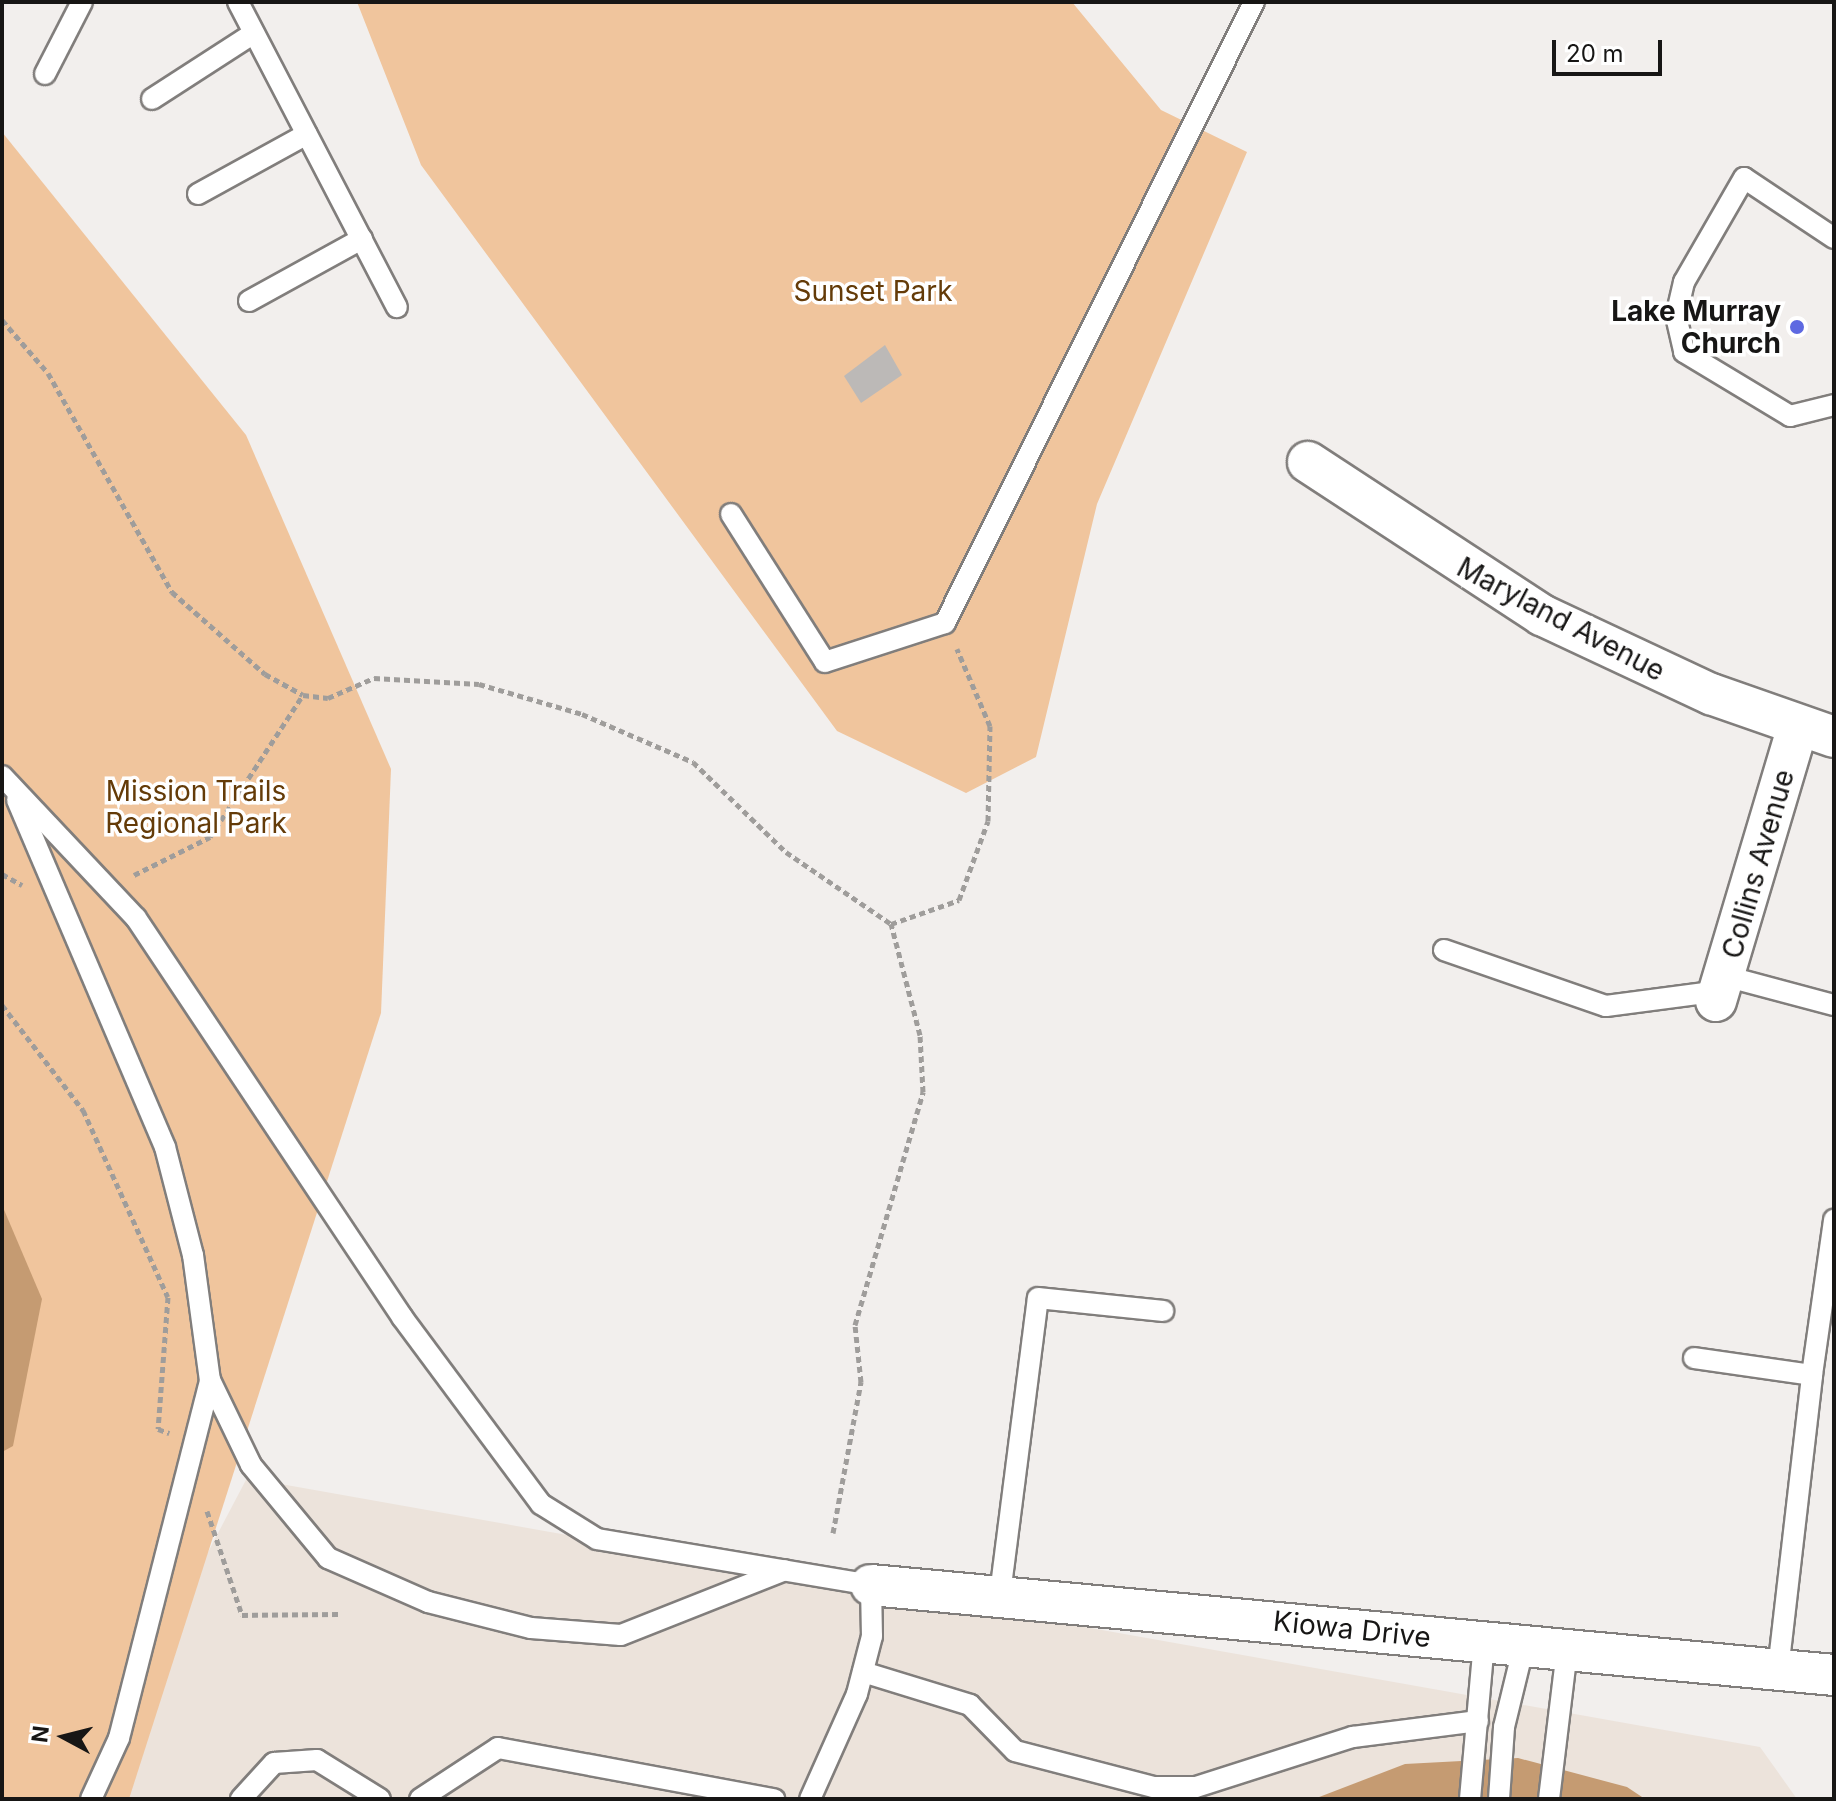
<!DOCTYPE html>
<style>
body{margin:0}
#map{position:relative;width:1836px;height:1801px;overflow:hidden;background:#f2efed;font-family:Inter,sans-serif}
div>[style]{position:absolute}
.built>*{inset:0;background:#ece3db}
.green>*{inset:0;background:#f0c59d}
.water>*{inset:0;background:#c59b72}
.building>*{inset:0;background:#bcb9b7}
.path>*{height:5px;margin-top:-2.5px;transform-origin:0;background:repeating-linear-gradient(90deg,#9f9d9b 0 6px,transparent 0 10px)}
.roads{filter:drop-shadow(2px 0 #817e7c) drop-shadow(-2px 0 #817e7c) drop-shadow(0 2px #817e7c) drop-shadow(0 -2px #817e7c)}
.service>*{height:20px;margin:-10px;padding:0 10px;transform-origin:10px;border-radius:10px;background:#fff}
.minor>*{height:40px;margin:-20px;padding:0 20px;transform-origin:20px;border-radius:20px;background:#fff}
.dots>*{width:22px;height:22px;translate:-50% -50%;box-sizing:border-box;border:4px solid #fff;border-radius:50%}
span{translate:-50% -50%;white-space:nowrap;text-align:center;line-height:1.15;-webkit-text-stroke:7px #fff;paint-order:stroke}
.park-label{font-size:28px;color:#643b08}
.poi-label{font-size:28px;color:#171615;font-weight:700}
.right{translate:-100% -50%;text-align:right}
.street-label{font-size:28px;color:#171615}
.frame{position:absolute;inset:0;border:4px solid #171615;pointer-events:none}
.north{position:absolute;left:24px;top:1697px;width:80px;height:80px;-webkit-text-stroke:6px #fff;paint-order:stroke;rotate:277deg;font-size:22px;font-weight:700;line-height:32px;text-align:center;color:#171615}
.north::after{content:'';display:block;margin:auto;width:28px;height:36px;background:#171615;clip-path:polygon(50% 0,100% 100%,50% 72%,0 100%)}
.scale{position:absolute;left:1552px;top:40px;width:110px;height:36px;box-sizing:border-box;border:4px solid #171615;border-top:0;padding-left:10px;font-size:24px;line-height:28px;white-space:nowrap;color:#171615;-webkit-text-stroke:6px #fff;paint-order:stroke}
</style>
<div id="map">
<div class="built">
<div style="clip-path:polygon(247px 1478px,1760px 1747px,1797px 1799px,78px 1799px)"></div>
</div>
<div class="green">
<div style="clip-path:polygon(357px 2px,1072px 2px,1161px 110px,1247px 152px,1097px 504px,1036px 757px,966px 793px,837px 731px,421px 165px)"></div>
<div style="clip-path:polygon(2px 132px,246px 435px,391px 769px,381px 1013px,129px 1799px,2px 1799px)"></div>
</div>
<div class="water">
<div style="clip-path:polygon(2px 1205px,42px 1299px,13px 1446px,2px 1452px)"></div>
<div style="clip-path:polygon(1518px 1758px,1627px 1787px,1645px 1799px,1314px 1799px,1405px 1764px)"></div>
</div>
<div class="building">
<div style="clip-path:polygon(885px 345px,902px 375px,861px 403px,844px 376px)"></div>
</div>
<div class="path">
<div style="left:2px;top:320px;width:70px;rotate:49deg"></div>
<div style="left:48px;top:373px;width:252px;rotate:60.5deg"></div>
<div style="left:172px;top:592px;width:124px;rotate:41.4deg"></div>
<div style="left:265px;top:674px;width:43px;rotate:28.9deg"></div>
<div style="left:303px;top:695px;width:25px;rotate:7deg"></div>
<div style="left:328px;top:698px;width:50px;rotate:-23.5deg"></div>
<div style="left:374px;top:678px;width:105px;rotate:3.3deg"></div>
<div style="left:479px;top:684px;width:107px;rotate:16.2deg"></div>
<div style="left:582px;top:714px;width:121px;rotate:23.4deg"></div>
<div style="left:693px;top:762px;width:129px;rotate:44.1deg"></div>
<div style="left:786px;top:852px;width:127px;rotate:34.4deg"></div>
<div style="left:891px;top:924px;width:72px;rotate:-19.4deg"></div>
<div style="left:959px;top:900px;width:84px;rotate:-69.8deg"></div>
<div style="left:988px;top:821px;width:95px;rotate:-88.8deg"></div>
<div style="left:990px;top:726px;width:84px;rotate:-113.2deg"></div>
<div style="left:2px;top:874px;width:23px;rotate:29deg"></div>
<div style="left:134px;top:875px;width:85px;rotate:-26.6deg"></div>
<div style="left:210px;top:837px;width:170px;rotate:-56.8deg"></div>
<div style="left:2px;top:1005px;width:133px;rotate:52.4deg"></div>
<div style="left:83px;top:1110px;width:205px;rotate:65.6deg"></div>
<div style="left:168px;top:1297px;width:132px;rotate:94.3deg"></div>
<div style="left:158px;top:1429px;width:12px;rotate:20deg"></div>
<div style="left:207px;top:1511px;width:110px;rotate:71.4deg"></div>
<div style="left:242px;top:1615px;width:97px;rotate:-0.6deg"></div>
<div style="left:833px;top:1533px;width:154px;rotate:-79.5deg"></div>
<div style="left:861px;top:1382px;width:57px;rotate:-96deg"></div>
<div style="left:855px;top:1325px;width:243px;rotate:-73.7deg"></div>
<div style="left:923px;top:1092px;width:57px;rotate:-93deg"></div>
<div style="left:920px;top:1035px;width:115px;rotate:-104.6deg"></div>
</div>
<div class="roads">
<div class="service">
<div style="left:238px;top:2px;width:344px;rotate:62.5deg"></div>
<div style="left:45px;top:74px;width:81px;rotate:-62.8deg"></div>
<div style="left:152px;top:99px;width:121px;rotate:-32.9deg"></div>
<div style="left:198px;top:194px;width:124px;rotate:-28.8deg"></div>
<div style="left:1834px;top:238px;width:108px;rotate:-146.3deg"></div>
<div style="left:1744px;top:178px;width:120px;rotate:120deg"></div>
<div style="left:1684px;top:282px;width:35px;rotate:103deg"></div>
<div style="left:1676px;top:316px;width:37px;rotate:77deg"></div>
<div style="left:1684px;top:352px;width:124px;rotate:31.1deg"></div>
<div style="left:1790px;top:416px;width:45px;rotate:-14deg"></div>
<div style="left:249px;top:301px;width:129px;rotate:-28.8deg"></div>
<div style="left:731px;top:514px;width:175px;rotate:57.6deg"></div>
<div style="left:825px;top:662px;width:126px;rotate:-18deg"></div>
<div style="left:945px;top:623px;width:694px;rotate:-63.55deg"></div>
<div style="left:2px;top:776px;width:195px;rotate:46.7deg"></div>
<div style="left:136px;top:918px;width:480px;rotate:56.3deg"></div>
<div style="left:402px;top:1317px;width:233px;rotate:53.4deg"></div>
<div style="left:541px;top:1504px;width:66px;rotate:32deg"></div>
<div style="left:597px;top:1539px;width:278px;rotate:9.5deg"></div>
<div style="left:871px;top:1585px;width:51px;rotate:88.9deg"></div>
<div style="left:872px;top:1636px;width:60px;rotate:104.5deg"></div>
<div style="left:857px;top:1694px;width:115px;rotate:114.1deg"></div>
<div style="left:17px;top:800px;width:377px;rotate:66.9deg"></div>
<div style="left:165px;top:1147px;width:112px;rotate:75.5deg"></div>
<div style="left:193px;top:1255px;width:126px;rotate:82.3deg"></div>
<div style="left:210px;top:1380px;width:94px;rotate:64.2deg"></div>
<div style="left:251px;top:1465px;width:121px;rotate:50.4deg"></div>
<div style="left:328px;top:1558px;width:109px;rotate:23.7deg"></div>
<div style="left:428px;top:1602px;width:106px;rotate:14.2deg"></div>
<div style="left:531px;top:1628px;width:90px;rotate:4.4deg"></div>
<div style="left:621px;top:1635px;width:176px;rotate:-21.6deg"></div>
<div style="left:1444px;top:950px;width:171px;rotate:19.1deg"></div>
<div style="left:1606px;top:1006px;width:115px;rotate:-7.5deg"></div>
<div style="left:1725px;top:976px;width:113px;rotate:14.9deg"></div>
<div style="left:1694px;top:1358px;width:119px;rotate:8.2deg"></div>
<div style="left:1812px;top:1375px;width:157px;rotate:-81.9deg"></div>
<div style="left:1000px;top:1594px;width:298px;rotate:-82.7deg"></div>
<div style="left:1038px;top:1298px;width:126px;rotate:5.9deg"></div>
<div style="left:1778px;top:1670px;width:297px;rotate:-83.4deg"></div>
<div style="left:863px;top:1672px;width:112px;rotate:17.1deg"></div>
<div style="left:970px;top:1705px;width:64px;rotate:45.6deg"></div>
<div style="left:1015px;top:1751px;width:143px;rotate:14.6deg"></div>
<div style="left:1153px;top:1787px;width:43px"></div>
<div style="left:1196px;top:1787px;width:165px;rotate:-17.7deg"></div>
<div style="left:1353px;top:1737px;width:126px;rotate:-7.3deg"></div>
<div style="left:91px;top:1799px;width:67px;rotate:-65.3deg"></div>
<div style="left:119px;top:1738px;width:369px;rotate:-75.7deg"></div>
<div style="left:241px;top:1799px;width:49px;rotate:-47.5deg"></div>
<div style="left:274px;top:1763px;width:43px;rotate:-4deg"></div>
<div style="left:317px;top:1760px;width:74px;rotate:31.8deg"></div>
<div style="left:420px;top:1799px;width:93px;rotate:-33.2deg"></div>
<div style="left:498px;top:1748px;width:281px;rotate:10.5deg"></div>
<div style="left:1470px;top:1799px;width:158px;rotate:-84.9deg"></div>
<div style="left:1499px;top:1799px;width:72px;rotate:-86deg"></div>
<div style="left:1504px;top:1727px;width:84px;rotate:-76.3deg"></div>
<div style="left:1549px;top:1799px;width:150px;rotate:-83.1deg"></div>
</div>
<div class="minor">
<div style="left:1308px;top:462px;width:280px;rotate:33.2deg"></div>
<div style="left:1542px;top:615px;width:187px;rotate:25.1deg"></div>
<div style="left:1711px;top:694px;width:130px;rotate:19.3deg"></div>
<div style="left:1716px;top:1001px;width:287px;rotate:-73.4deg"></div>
<div style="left:871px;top:1585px;width:967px;rotate:5.34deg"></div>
</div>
</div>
<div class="dots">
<div style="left:1797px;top:327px;background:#5e69e1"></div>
</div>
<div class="park-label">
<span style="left:873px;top:291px">Sunset Park</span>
<span style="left:196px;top:807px">Mission Trails<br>Regional Park</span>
</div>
<div class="poi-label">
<span class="right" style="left:1781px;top:327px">Lake Murray<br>Church</span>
</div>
<div class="street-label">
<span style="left:1561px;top:619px;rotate:28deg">Maryland Avenue</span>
<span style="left:1758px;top:864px;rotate:-74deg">Collins Avenue</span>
<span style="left:1352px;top:1629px;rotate:6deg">Kiowa Drive</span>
</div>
<div class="frame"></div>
<div class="north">N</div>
<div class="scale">20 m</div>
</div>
